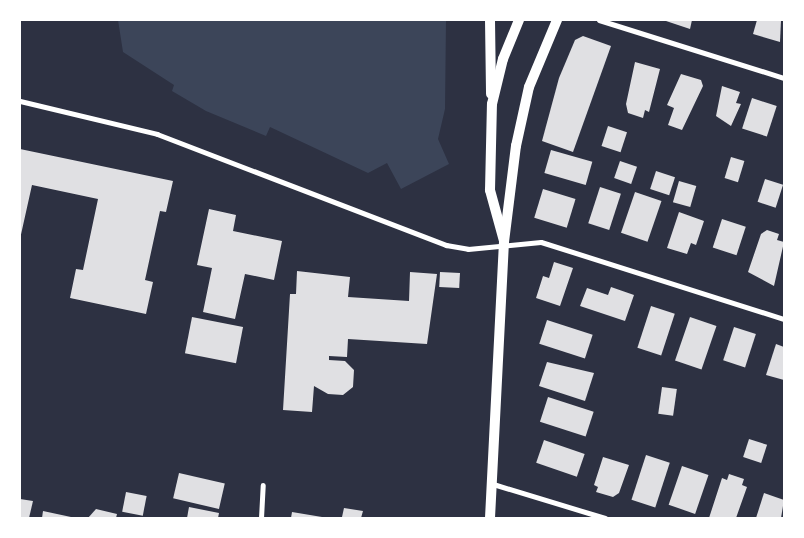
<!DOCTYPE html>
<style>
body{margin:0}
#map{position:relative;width:804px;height:538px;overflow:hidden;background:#2d3142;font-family:"Noto Sans",sans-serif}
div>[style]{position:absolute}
.green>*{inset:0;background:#3c4559}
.building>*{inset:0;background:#e0e0e3;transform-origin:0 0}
.minor>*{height:5px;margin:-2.5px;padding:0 2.5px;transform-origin:2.5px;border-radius:2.5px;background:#fff}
.secondary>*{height:10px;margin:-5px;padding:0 5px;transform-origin:5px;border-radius:5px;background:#fff}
span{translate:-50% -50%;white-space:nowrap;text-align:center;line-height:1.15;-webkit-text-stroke:5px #fff;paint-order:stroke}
.frame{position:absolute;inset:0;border:21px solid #fff;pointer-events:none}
</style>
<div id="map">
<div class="green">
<div style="clip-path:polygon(118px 20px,446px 20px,445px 109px,438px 139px,449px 164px,401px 189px,387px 163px,368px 173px,270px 127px,266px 136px,206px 111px,172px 91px,174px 85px,123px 52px)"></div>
</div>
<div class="building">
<div style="clip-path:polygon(663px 20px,692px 20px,690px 29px)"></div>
<div style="clip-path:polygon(757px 20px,781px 20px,780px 42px,753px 34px)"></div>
<div style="clip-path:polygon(583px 36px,611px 46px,573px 152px,542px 141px,559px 78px,575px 40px)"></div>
<div style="clip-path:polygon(635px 62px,660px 69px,649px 112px,645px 110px,643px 118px,628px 113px,626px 104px)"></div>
<div style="clip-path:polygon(681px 74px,701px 80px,703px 86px,682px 130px,668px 125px,674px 108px,667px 105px)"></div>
<div style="clip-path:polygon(722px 86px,740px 92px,736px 103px,741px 104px,731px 126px,716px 116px)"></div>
<div style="left:752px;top:98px;width:26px;height:32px;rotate:18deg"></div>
<div style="left:608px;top:126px;width:20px;height:21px;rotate:18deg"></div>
<div style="clip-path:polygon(20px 149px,173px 181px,166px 212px,160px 211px,145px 280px,153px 282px,146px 314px,70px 298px,76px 269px,83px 270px,98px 199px,32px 185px,20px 239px)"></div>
<div style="left:551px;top:150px;width:43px;height:24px;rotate:16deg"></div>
<div style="left:731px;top:157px;width:14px;height:22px;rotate:17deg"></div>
<div style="left:620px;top:161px;width:18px;height:18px;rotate:19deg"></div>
<div style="left:656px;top:171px;width:20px;height:19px;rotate:18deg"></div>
<div style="left:765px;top:179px;width:19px;height:24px;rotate:18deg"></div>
<div style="left:679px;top:181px;width:18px;height:22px;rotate:16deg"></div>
<div style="left:600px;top:187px;width:22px;height:38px;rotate:18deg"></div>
<div style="left:543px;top:189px;width:34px;height:30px;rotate:17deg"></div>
<div style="left:635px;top:192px;width:28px;height:43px;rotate:19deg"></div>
<div style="clip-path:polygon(209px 209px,236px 215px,233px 231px,282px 241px,274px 280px,245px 274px,235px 319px,203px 312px,212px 268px,197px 265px)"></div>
<div style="clip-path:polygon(679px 212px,704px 221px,696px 245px,691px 243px,687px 254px,667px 248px)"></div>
<div style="left:722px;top:219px;width:25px;height:30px;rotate:18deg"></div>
<div style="clip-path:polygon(767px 230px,779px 234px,777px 240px,784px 242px,774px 286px,748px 272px,761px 234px)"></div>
<div style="clip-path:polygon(554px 262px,573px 268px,560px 306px,536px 298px,543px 276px,549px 278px)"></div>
<div style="clip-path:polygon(297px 271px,350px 277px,348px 297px,409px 301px,410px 272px,437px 274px,427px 344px,348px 339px,347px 357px,329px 356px,329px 360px,345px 361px,354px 370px,353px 387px,343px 395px,328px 394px,314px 386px,312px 412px,283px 410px,290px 294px,296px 294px)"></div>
<div style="left:440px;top:272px;width:20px;height:15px;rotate:3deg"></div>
<div style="clip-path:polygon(611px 287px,634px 295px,625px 321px,580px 306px,587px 288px,608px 295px)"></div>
<div style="left:651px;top:306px;width:25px;height:44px;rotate:18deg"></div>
<div style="left:192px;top:317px;width:52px;height:37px;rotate:11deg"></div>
<div style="left:690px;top:317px;width:28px;height:46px;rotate:19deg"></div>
<div style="left:547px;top:320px;width:48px;height:25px;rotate:18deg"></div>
<div style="left:734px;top:327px;width:23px;height:35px;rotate:18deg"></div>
<div style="clip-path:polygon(776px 344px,784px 347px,784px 380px,766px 375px)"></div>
<div style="clip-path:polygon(547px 362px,594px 373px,585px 401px,539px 386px)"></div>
<div style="left:662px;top:387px;width:15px;height:27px;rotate:8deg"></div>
<div style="left:548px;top:397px;width:48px;height:26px;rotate:18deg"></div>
<div style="left:749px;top:439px;width:19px;height:19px;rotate:18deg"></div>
<div style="left:544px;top:440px;width:43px;height:24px;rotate:19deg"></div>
<div style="left:646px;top:455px;width:25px;height:47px;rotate:18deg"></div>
<div style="clip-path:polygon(603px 457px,629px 465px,619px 493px,613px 497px,596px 492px,598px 487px,594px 485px)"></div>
<div style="left:682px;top:466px;width:28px;height:41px;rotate:19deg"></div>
<div style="left:179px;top:473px;width:47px;height:26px;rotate:13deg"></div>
<div style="clip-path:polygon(729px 474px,744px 479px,742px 485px,747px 487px,736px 518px,709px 518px,722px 478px,727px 480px)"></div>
<div style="left:126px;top:492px;width:21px;height:20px;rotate:11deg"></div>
<div style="clip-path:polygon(764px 493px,784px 500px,781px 518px,756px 518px)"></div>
<div style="clip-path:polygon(20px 499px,33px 501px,29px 518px,20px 518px)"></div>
<div style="clip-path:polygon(189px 507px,219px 513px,218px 518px,187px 518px)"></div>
<div style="clip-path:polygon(344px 508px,363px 511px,361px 518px,342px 517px)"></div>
<div style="clip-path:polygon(96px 509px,117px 514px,116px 518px,88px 518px)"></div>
<div style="clip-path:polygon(43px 511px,71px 517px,71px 518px,42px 518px)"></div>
<div style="clip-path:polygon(292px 512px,322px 517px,322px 518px,291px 518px)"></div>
</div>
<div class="minor">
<div style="left:599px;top:20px;width:194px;rotate:17.4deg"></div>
<div style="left:20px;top:101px;width:141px;rotate:13.5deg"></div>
<div style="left:157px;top:134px;width:310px;rotate:21deg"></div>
<div style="left:446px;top:245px;width:22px;rotate:10deg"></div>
<div style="left:468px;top:249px;width:73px;rotate:-5.5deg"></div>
<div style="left:541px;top:242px;width:255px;rotate:17.6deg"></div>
<div style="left:493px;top:484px;width:117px;rotate:16.9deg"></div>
<div style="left:261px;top:518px;width:33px;rotate:-87deg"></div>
</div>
<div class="secondary">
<div style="left:490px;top:20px;width:74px;rotate:89.2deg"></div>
<div style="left:504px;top:241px;width:53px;rotate:-105.4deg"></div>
<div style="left:490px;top:190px;width:86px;rotate:-88.7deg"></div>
<div style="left:492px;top:104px;width:46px;rotate:-76.3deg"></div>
<div style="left:503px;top:59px;width:42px;rotate:-67.7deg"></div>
<div style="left:490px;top:518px;width:276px;rotate:-87.1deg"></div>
<div style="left:504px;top:242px;width:97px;rotate:-82.9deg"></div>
<div style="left:516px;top:146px;width:60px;rotate:-77.6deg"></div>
<div style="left:529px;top:87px;width:73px;rotate:-67.3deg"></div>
</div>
<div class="frame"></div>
</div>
